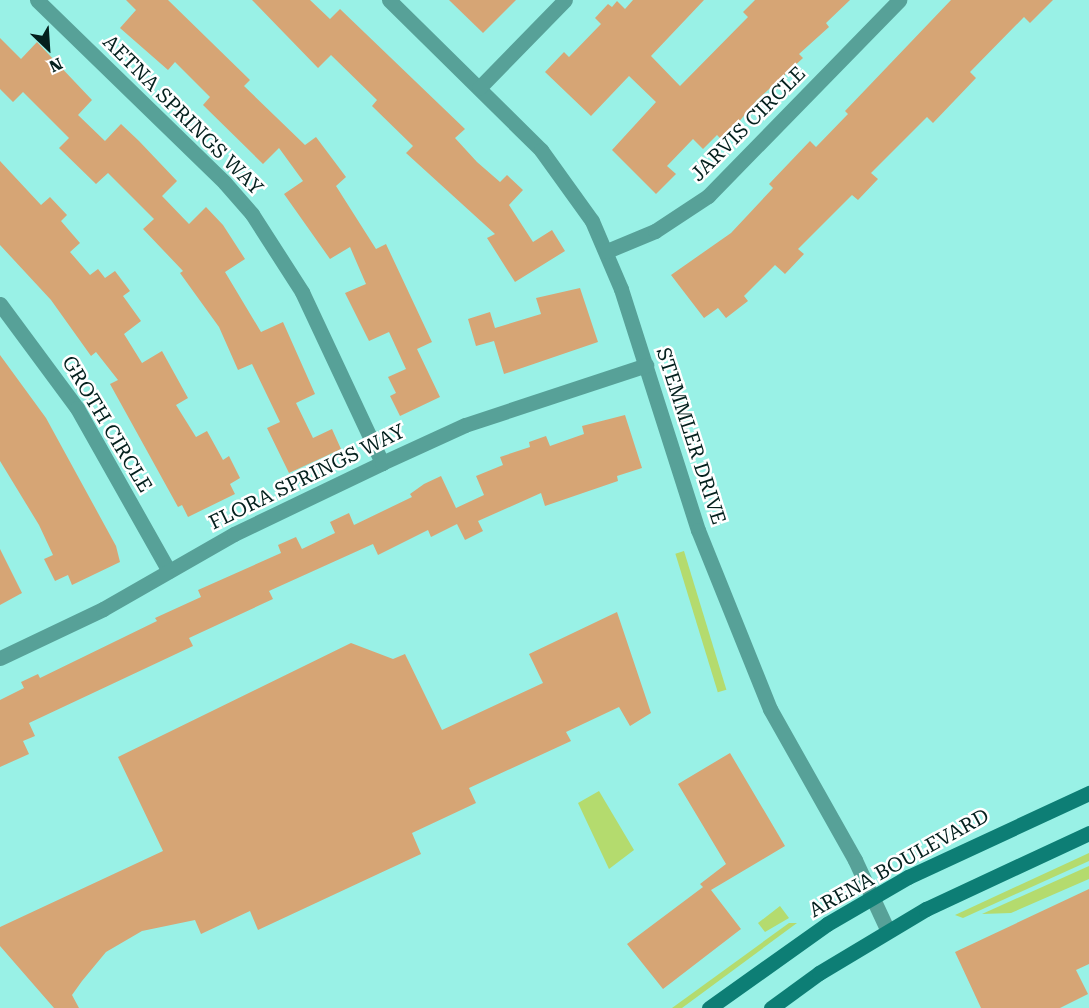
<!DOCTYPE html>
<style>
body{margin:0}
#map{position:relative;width:1089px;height:1008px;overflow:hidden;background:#99f1e6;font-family:"Roboto Serif",serif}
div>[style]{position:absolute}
.green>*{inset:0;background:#b4db6e;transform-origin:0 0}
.building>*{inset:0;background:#d6a575}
.minor>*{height:15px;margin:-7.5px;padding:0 7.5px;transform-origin:7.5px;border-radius:7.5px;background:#57a198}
.secondary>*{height:15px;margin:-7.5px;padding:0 7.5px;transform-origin:7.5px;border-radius:7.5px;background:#0d7e75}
span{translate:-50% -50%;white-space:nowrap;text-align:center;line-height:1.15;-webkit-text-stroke:5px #fff;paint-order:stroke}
.street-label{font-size:20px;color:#04201d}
.north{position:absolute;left:18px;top:18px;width:60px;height:60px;-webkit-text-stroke:4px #fff;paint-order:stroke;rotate:155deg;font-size:16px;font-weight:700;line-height:24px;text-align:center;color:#04201d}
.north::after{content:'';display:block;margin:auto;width:21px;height:27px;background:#04201d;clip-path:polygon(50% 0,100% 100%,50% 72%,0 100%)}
</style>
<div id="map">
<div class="green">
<div style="left:684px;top:551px;width:145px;height:9px;rotate:73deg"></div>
<div style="clip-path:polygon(599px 791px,634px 850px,609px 869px,578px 803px)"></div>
<div style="clip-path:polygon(1089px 853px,1089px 861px,963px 918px,955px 915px)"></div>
<div style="clip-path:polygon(1089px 866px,1089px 879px,1011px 913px,982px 914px)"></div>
<div style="clip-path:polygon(780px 906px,789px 918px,765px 932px,758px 923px)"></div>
<div style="clip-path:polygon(789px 923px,797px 923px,682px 1008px,672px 1008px)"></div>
</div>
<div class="building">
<div style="clip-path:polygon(126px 0,168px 0,250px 80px,244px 86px,305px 145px,316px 137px,346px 177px,336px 186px,376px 249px,386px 244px,432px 342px,417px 349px,440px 397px,400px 416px,390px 396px,396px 393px,388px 377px,406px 369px,389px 332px,369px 341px,345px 293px,366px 284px,350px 247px,330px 259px,284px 194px,303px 181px,279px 148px,263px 164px,203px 105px,210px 97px,175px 62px,168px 70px,120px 28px,136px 10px)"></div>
<div style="clip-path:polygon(252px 0,310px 0,330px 19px,340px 9px,465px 129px,455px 138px,477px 162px,500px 182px,507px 175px,523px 190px,509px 205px,533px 242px,552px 230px,565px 251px,515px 282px,487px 238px,495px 234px,406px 153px,413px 146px,372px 106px,377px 100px,331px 55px,318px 68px)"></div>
<div style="clip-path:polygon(449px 0,516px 0,483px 33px)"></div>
<div style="clip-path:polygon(633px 0,704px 0,651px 56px,680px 86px,748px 17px,743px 12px,755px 0,850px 0,826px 23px,829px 27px,799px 54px,803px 58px,757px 100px,723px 141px,717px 135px,703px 149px,693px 139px,667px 166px,676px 174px,656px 194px,612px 150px,656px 102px,629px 76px,591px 116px,545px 72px,564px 52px,569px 57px,601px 24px,595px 18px,608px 4px,612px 7px,617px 1px,625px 9px)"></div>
<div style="clip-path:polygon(951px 0,1053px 0,1030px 23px,1024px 17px,970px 72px,976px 78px,933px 123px,927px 117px,871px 173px,878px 179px,858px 200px,852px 195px,798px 249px,804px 254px,785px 274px,775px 265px,744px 296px,748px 301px,726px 318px,718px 308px,704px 318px,671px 275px,731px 233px,773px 188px,769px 184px,810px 141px,816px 147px,848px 114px,845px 111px)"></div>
<div style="clip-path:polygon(0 38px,21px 59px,37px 42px,92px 100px,78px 115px,105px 141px,121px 124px,139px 141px,177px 181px,162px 196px,189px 224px,206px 207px,223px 225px,245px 259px,225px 272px,261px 332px,283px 322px,315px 394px,296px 403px,313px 438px,332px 429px,341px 449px,289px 473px,267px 428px,280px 422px,252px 364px,238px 370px,219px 327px,180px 273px,183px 271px,143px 229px,154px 219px,108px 173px,96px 184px,59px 148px,69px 138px,23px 92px,13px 102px,0 89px)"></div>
<div style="clip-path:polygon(0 161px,41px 205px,50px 197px,67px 215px,61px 221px,80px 243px,70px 252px,90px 275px,98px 269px,105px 278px,115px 271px,130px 291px,123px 296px,141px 321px,124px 334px,142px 363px,162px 351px,188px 398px,176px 405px,196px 437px,207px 431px,223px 460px,229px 456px,240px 478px,230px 484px,235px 494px,188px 517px,182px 505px,178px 507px,110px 384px,118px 380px,96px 352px,91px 356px,51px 300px,0 245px)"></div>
<div style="clip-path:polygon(580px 288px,598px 342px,504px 374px,494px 341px,476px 346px,468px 319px,490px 312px,495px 328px,541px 314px,536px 298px)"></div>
<div style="clip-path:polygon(0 355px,46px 418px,116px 546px,120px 562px,72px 585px,68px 575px,55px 581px,44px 559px,53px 555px,39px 525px,0 461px)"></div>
<div style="clip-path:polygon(625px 415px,642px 468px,617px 476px,618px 481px,545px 506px,541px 493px,478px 521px,483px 531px,465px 540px,457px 524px,431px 537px,428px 530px,378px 555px,373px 544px,269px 591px,273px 599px,189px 638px,193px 646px,29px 723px,35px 736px,23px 741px,29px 754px,0 767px,0 700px,24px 688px,21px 682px,38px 674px,40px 678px,157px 621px,155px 618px,201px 597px,198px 590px,281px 553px,278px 545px,296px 537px,302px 549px,335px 533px,330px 522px,349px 513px,354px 525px,412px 497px,410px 494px,424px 484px,441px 476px,456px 508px,484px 495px,476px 476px,503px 465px,500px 457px,530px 447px,529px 442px,546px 436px,550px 446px,584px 434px,582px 426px)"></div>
<div style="clip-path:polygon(0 549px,22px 593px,0 605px)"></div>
<div style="clip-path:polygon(617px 612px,651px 713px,630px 726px,619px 707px,566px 732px,571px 741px,469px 788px,476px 803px,412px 833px,421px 854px,258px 930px,250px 911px,201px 934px,195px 920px,142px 931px,106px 952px,82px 981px,72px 995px,79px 1008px,54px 1008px,0 946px,0 927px,163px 851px,118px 757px,351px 643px,393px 659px,405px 654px,442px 730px,543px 683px,529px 654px)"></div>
<div style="clip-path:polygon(730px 753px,785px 846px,711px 890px,741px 929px,663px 989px,627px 944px,703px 887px,700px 884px,726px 864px,678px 784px)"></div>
<div style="clip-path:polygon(1089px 889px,1089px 964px,1076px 970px,1088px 994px,1060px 1008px,981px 1008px,955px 952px)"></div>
</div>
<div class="minor">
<div style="left:37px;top:0;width:262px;rotate:44.2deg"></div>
<div style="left:225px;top:183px;width:41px;rotate:48.9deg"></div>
<div style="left:252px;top:214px;width:93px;rotate:57.3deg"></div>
<div style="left:302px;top:292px;width:189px;rotate:64.9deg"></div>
<div style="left:389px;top:0;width:214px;rotate:44.6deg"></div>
<div style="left:541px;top:150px;width:87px;rotate:54.3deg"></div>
<div style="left:592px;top:221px;width:74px;rotate:66.9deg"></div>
<div style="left:621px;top:289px;width:253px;rotate:72.3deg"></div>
<div style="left:698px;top:530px;width:193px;rotate:68.1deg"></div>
<div style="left:770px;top:709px;width:173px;rotate:60.6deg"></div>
<div style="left:855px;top:860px;width:78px;rotate:65.1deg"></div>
<div style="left:479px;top:88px;width:123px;rotate:-45.7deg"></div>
<div style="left:607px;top:251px;width:52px;rotate:-22.6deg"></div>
<div style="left:655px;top:231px;width:64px;rotate:-33.4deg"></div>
<div style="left:708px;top:196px;width:274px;rotate:-45.7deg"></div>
<div style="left:0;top:304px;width:129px;rotate:53.5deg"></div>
<div style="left:77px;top:408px;width:187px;rotate:60.6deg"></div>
<div style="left:0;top:658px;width:114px;rotate:-25.4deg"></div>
<div style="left:103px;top:609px;width:151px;rotate:-29.8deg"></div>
<div style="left:234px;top:534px;width:164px;rotate:-25.6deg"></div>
<div style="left:382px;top:463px;width:91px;rotate:-24.6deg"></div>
<div style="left:465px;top:425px;width:191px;rotate:-18.3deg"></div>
</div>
<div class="secondary">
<div style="left:709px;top:1008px;width:145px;rotate:-35.4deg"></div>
<div style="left:827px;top:924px;width:94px;rotate:-30.1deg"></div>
<div style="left:908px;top:877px;width:200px;rotate:-24.9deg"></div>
<div style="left:771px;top:1008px;width:59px;rotate:-36.1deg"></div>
<div style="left:819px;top:973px;width:125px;rotate:-30.9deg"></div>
<div style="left:926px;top:909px;width:180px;rotate:-25deg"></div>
</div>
<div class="street-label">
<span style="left:183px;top:115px;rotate:45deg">AETNA SPRINGS WAY</span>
<span style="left:748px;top:124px;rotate:-45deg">JARVIS CIRCLE</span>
<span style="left:107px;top:424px;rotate:59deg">GROTH CIRCLE</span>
<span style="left:691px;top:436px;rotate:72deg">STEMMLER DRIVE</span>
<span style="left:307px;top:477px;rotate:-26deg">FLORA SPRINGS WAY</span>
<span style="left:899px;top:863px;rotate:-29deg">ARENA BOULEVARD</span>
</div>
<div class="north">N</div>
</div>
